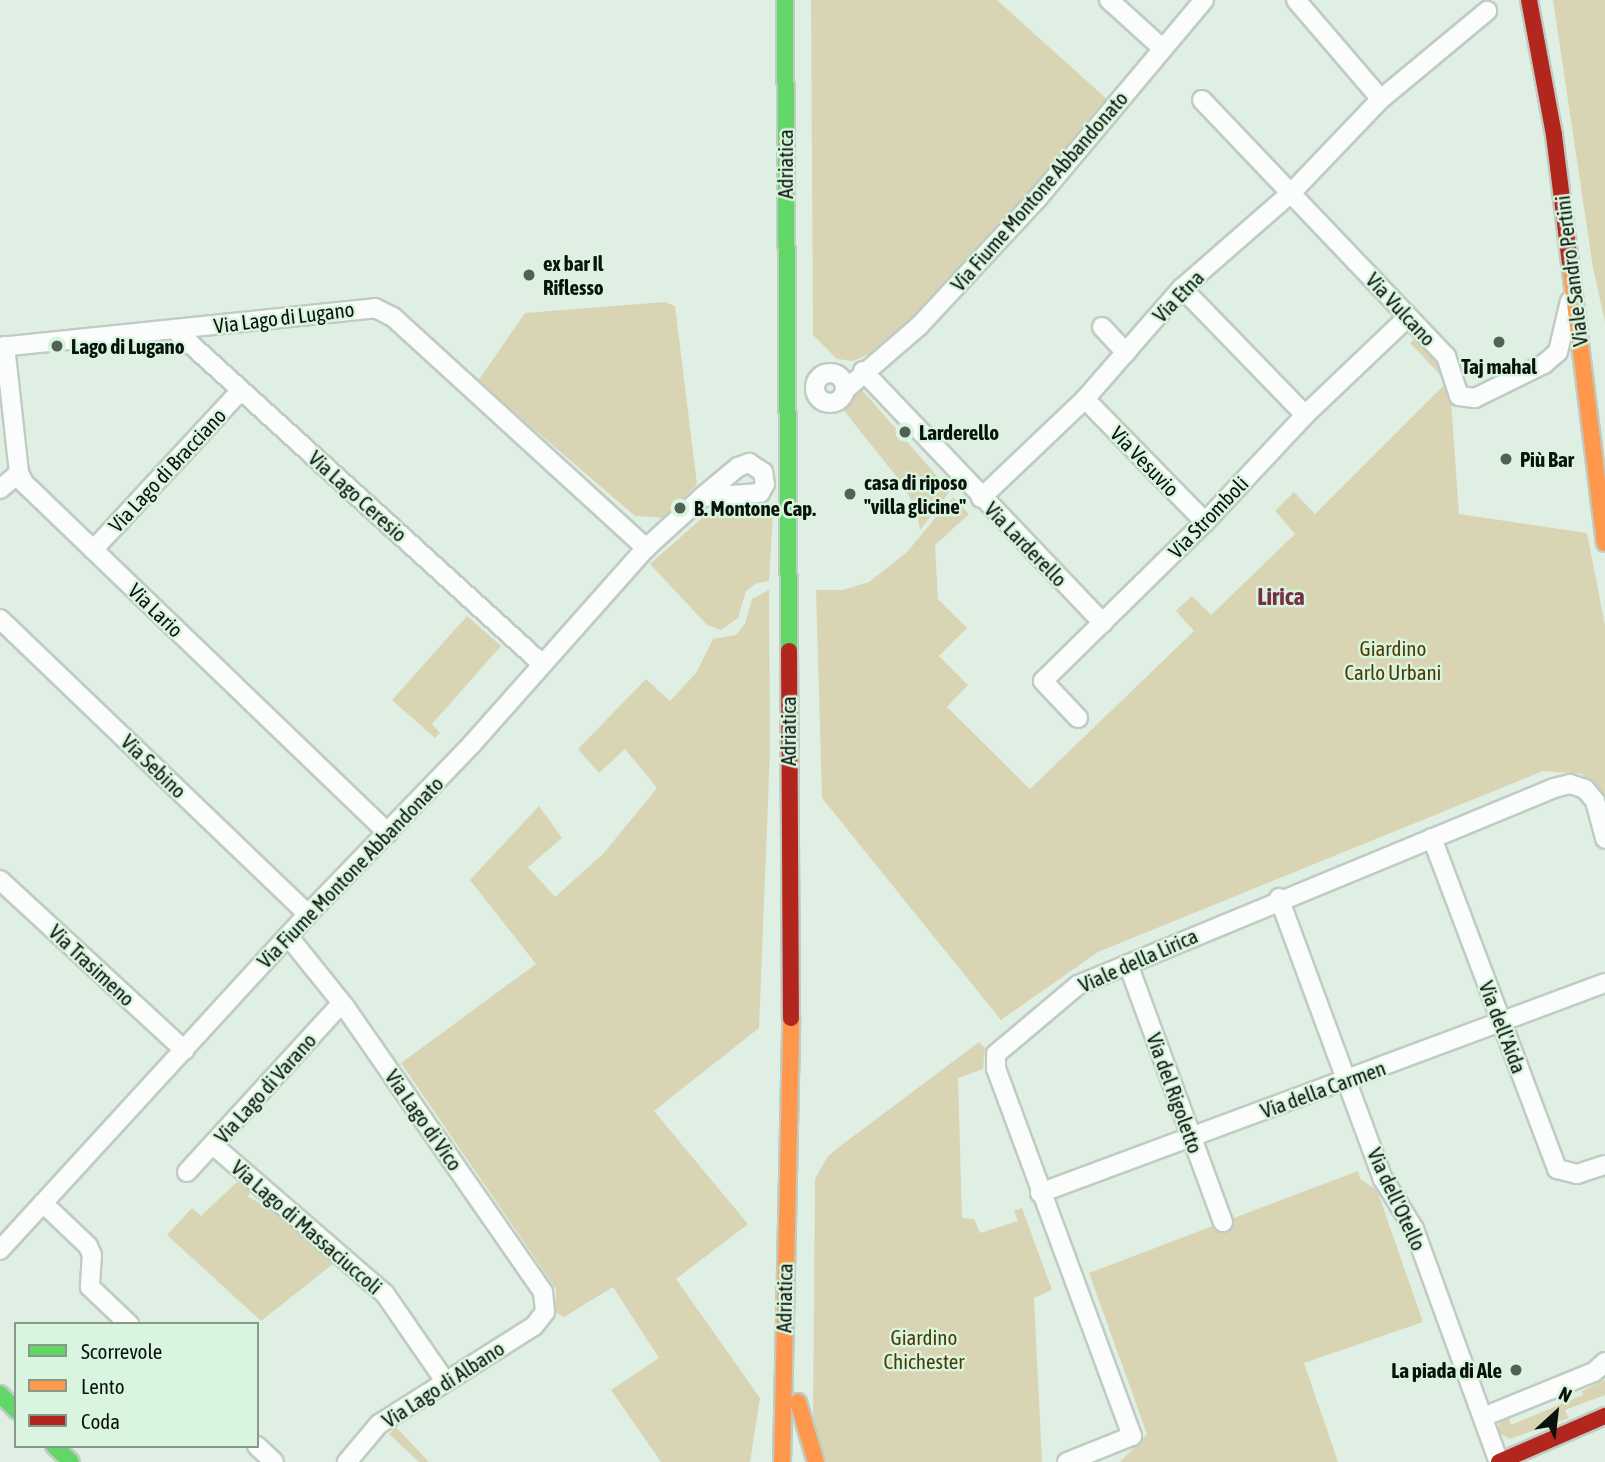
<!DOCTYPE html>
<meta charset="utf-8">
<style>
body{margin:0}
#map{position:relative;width:1605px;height:1462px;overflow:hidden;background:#e0efe3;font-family:"Asap Condensed",sans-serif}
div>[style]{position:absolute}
.green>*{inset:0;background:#d9d5b4}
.roads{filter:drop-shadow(2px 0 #c0ccc3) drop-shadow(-2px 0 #c0ccc3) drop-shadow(0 2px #c0ccc3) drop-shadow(0 -2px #c0ccc3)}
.street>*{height:18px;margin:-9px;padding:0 9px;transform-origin:9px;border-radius:9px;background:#fafdfb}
.street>.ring{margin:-9px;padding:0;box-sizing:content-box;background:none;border:18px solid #fafdfb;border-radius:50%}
.fast>*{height:16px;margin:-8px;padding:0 8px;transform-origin:8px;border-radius:8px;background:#63d668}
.slow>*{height:16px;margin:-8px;padding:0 8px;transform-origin:8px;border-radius:8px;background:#ff974d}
.jam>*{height:16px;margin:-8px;padding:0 8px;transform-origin:8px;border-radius:8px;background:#b3261e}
.dots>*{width:19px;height:19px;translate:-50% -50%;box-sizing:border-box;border:4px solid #daf5df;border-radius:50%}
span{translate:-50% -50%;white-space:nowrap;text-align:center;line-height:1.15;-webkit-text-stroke:5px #daf5df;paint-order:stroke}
.street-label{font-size:21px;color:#09120b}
.poi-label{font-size:21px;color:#09120b;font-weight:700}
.left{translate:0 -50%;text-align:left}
.right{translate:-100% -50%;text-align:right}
.park-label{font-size:21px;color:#4b3b03}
.quarter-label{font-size:24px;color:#753047;font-weight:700}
.legend{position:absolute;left:14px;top:1322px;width:245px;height:126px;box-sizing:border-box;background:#daf5df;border:2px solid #869a8a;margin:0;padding:9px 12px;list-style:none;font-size:21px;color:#09120b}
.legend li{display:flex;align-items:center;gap:14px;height:35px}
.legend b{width:35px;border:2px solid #869a8a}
.north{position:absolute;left:1521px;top:1378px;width:70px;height:70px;-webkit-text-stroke:5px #daf5df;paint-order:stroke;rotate:27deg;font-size:19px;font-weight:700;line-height:28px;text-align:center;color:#09120b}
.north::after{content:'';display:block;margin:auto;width:24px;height:32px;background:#09120b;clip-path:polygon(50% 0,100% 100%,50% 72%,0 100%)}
</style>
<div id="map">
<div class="green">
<div style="clip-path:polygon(811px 0,997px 0,1109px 101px,966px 268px,885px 347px,853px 361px,837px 359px,813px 335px)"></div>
<div style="clip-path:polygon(1553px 0,1605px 0,1605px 322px,1593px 268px)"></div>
<div style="clip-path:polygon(665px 302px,675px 306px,697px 484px,666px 518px,635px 516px,478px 381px,525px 313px)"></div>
<div style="clip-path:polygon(1419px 335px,1442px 361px,1450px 387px,1459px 514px,1587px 533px,1605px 625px,1605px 794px,1581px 774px,1543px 771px,1098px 952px,1001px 1020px,822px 798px,816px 590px,843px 590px,869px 582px,906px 553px,953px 497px,969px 514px,935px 545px,938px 599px,967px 628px,939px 656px,968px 685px,947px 707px,1030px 789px,1194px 631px,1176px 611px,1184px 603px,1192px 596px,1211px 615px,1295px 534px,1275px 511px,1294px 492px,1315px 514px,1447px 382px,1410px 343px)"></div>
<div style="clip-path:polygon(862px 390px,950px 491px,920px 530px,917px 510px,900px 481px,841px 407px)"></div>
<div style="clip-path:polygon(717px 505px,768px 509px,773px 514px,769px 581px,757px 583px,746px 591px,738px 618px,721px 630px,707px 625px,650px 564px)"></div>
<div style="clip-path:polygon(769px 590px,770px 751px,759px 1028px,654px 1111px,748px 1224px,676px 1279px,760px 1398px,750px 1462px,661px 1462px,611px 1390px,659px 1358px,613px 1287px,564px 1317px,555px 1312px,556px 1289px,401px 1063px,536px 964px,470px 880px,539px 806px,562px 838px,528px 867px,555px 897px,603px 854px,657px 788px,625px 749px,599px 773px,578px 749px,646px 679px,670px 701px,696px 673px,713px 639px,736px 635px,745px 624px,752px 599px)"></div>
<div style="clip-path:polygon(467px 616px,501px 646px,432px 724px,440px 733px,435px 738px,392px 700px)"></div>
<div style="clip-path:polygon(979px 1042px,985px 1048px,983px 1069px,958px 1078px,962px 1218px,974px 1219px,980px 1233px,1018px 1221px,1014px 1211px,1022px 1208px,1052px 1290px,1034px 1298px,1042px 1462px,822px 1462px,813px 1419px,815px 1179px,828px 1156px,843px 1144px)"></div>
<div style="clip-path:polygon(1358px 1171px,1360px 1179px,1377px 1190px,1423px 1322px,1304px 1363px,1338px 1462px,1120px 1462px,1147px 1434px,1089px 1273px)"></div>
<div style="clip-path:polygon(237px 1182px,250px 1192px,248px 1197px,266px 1206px,333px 1264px,261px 1321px,167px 1235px,192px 1208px,201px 1216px)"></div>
<div style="clip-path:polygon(1605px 1380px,1605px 1395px,1565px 1410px,1569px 1418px,1510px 1439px,1497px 1432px,1502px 1415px,1507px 1413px,1511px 1425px,1583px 1395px,1582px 1391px)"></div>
<div style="clip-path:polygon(396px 1427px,429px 1462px,419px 1462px,389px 1434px)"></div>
</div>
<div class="roads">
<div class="street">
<div style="left:1109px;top:0;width:72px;rotate:42.2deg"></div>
<div style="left:1296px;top:0;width:130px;rotate:49.4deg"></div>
<div style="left:1202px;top:100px;width:354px;rotate:46.4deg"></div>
<div style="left:1446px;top:356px;width:42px;rotate:72deg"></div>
<div style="left:1459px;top:396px;width:16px;rotate:7deg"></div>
<div style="left:1475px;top:398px;width:77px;rotate:-26.2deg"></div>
<div style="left:1544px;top:364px;width:18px;rotate:-41deg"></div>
<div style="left:1558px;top:352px;width:52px;rotate:-76.8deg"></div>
<div style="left:1182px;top:288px;width:177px;rotate:45.9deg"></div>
<div style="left:1102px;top:327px;width:35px;rotate:47deg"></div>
<div style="left:174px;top:329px;width:496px;rotate:42.3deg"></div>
<div style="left:5px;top:346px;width:128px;rotate:83.7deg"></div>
<div style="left:19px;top:473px;width:11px;rotate:63deg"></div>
<div style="left:24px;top:483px;width:505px;rotate:43.88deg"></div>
<div style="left:0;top:347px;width:377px;rotate:-5.9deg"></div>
<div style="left:375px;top:308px;width:20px;rotate:27deg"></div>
<div style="left:393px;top:317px;width:343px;rotate:42.4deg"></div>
<div style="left:863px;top:371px;width:348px;rotate:46.4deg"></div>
<div class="ring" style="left:815px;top:373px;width:12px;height:12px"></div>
<div style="left:845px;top:390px;width:98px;rotate:-40.9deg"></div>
<div style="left:919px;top:326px;width:173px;rotate:-47.1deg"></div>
<div style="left:1037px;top:199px;width:260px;rotate:-50deg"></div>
<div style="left:1085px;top:399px;width:172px;rotate:45.7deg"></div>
<div style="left:749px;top:463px;width:17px;rotate:33deg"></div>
<div style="left:763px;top:472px;width:12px;rotate:81deg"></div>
<div style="left:765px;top:484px;width:10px;rotate:119deg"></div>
<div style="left:760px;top:493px;width:58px;rotate:176.1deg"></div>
<div style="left:702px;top:497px;width:47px;rotate:-39.8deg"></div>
<div style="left:738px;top:467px;width:12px;rotate:-20deg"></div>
<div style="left:0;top:489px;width:25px;rotate:-40deg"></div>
<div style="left:981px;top:498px;width:144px;rotate:-43.6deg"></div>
<div style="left:1085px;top:399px;width:147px;rotate:-48.9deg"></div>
<div style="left:1182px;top:288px;width:146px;rotate:-41.1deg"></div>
<div style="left:1292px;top:192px;width:129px;rotate:-46.3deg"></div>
<div style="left:1381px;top:99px;width:138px;rotate:-39.7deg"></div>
<div style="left:93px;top:550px;width:218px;rotate:-47.2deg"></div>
<div style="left:0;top:619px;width:426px;rotate:43.8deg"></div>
<div style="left:1078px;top:718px;width:51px;rotate:-133.4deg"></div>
<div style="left:1043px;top:681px;width:227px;rotate:-44.5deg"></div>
<div style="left:1205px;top:522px;width:146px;rotate:-46.9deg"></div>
<div style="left:1305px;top:415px;width:142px;rotate:-43.6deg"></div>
<div style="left:1432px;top:838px;width:354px;rotate:69.3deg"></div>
<div style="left:1557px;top:1169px;width:21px;rotate:14deg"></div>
<div style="left:1577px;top:1174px;width:29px;rotate:-18deg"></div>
<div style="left:0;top:880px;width:251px;rotate:42.7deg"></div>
<div style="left:1279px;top:898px;width:300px;rotate:69.7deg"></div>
<div style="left:1383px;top:1179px;width:59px;rotate:58.2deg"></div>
<div style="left:1414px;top:1229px;width:248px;rotate:70deg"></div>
<div style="left:288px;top:936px;width:91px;rotate:51.2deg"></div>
<div style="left:345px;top:1007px;width:347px;rotate:55.2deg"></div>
<div style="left:543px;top:1292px;width:20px;rotate:84deg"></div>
<div style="left:545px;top:1312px;width:18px;rotate:128deg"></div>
<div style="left:534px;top:1326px;width:183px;rotate:147.7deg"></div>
<div style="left:379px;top:1424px;width:50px;rotate:130.1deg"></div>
<div style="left:1128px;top:964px;width:275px;rotate:69.8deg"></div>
<div style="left:213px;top:1145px;width:228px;rotate:40.9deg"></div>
<div style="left:385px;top:1294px;width:106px;rotate:55.4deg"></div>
<div style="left:187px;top:1172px;width:229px;rotate:-47.5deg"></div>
<div style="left:1040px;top:1193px;width:603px;rotate:-20.39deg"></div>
<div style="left:43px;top:1203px;width:62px;rotate:43.7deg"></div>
<div style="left:88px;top:1246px;width:10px;rotate:66deg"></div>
<div style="left:92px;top:1255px;width:32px;rotate:94deg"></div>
<div style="left:90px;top:1287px;width:54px;rotate:43.5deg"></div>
<div style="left:0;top:1250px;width:456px;rotate:-47.5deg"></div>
<div style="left:308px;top:914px;width:236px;rotate:-46deg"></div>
<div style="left:472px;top:744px;width:262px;rotate:-48.4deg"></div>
<div style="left:646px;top:548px;width:76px;rotate:-42.3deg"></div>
<div style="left:1483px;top:1417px;width:120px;rotate:-22.1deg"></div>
<div style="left:1594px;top:1372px;width:15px;rotate:-42deg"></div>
<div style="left:257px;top:1446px;width:23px;rotate:43deg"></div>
<div style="left:1067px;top:1462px;width:70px;rotate:-21.8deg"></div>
<div style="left:1132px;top:1436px;width:391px;rotate:-110.3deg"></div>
<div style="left:996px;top:1069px;width:15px;rotate:-90deg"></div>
<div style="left:996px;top:1054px;width:107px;rotate:-40.1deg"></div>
<div style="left:1078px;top:985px;width:515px;rotate:-22.48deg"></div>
<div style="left:1554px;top:788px;width:16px;rotate:-14deg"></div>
<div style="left:1570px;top:784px;width:16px;rotate:18deg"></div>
<div style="left:1585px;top:789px;width:16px;rotate:50deg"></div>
<div style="left:1595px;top:801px;width:39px;rotate:75deg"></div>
</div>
<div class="fast">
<div style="left:785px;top:0;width:651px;rotate:89.65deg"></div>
<div style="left:0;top:1394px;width:23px;rotate:45deg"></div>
<div style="left:54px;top:1446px;width:23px;rotate:43deg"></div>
</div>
<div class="slow">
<div style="left:1570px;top:263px;width:282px;rotate:82.9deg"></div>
<div style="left:798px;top:1402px;width:63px;rotate:73.3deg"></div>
<div style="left:782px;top:1462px;width:444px;rotate:-88.8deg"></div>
</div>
<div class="jam">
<div style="left:1529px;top:0;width:137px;rotate:79.5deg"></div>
<div style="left:1554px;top:135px;width:129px;rotate:82.9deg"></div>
<div style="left:789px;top:651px;width:367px;rotate:89.7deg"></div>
<div style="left:1499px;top:1462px;width:116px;rotate:-23.5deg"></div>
</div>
</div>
<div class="dots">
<div style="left:529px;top:275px;background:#545f57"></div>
<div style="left:1499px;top:342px;background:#545f57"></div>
<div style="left:57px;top:346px;background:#545f57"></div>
<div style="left:905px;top:432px;background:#545f57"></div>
<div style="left:1506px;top:459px;background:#545f57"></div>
<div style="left:850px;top:494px;background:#545f57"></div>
<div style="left:680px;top:508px;background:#545f57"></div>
<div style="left:1516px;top:1370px;background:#545f57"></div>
</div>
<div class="street-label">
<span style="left:785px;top:164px;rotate:-90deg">Adriatica</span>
<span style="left:1039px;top:191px;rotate:-49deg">Via Fiume Montone Abbandonato</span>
<span style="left:1571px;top:271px;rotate:-97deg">Viale Sandro Pertini</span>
<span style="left:1178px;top:296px;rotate:-46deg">Via Etna</span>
<span style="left:1401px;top:309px;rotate:47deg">Via Vulcano</span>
<span style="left:284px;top:317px;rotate:-7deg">Via Lago di Lugano</span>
<span style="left:1145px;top:461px;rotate:46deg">Via Vesuvio</span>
<span style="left:167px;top:470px;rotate:-47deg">Via Lago di Bracciano</span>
<span style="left:358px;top:496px;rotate:42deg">Via Lago Ceresio</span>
<span style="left:1208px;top:517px;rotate:-46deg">Via Stromboli</span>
<span style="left:1026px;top:544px;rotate:46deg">Via Larderello</span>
<span style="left:156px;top:610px;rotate:44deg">Via Lario</span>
<span style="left:788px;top:731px;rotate:-90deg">Adriatica</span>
<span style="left:154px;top:766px;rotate:44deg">Via Sebino</span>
<span style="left:350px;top:872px;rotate:-46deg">Via Fiume Montone Abbandonato</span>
<span style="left:1138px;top:960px;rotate:-24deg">Viale della Lirica</span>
<span style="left:92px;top:965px;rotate:43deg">Via Trasimeno</span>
<span style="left:1503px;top:1027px;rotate:69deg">Via dell'Aida</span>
<span style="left:265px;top:1088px;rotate:-48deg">Via Lago di Varano</span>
<span style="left:1323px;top:1089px;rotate:-20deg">Via della Carmen</span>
<span style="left:1175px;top:1093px;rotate:70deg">Via del Rigoletto</span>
<span style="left:424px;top:1120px;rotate:55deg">Via Lago di Vico</span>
<span style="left:1397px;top:1199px;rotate:65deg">Via dell'Otello</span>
<span style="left:307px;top:1227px;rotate:41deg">Via Lago di Massaciuccoli</span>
<span style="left:784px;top:1298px;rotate:-89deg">Adriatica</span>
<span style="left:443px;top:1384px;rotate:-33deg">Via Lago di Albano</span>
</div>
<div class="poi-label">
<span class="left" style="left:543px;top:275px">ex bar Il<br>Riflesso</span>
<span class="left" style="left:71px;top:346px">Lago di Lugano</span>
<span style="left:1499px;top:366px">Taj mahal</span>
<span class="left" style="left:919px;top:432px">Larderello</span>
<span class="left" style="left:1520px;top:459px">Più Bar</span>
<span class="left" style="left:864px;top:494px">casa di riposo<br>"villa glicine"</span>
<span class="left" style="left:694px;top:508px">B. Montone Cap.</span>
<span class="right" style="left:1502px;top:1370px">La piada di Ale</span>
</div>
<div class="park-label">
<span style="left:1393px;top:660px">Giardino<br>Carlo Urbani</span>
<span style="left:924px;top:1349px">Giardino<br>Chichester</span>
</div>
<div class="quarter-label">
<span style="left:1281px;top:597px">Lirica</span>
</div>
<ul class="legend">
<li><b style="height:9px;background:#63d668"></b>Scorrevole</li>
<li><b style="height:9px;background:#ff974d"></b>Lento</li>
<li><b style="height:9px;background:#b3261e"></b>Coda</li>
</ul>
<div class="north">N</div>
</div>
